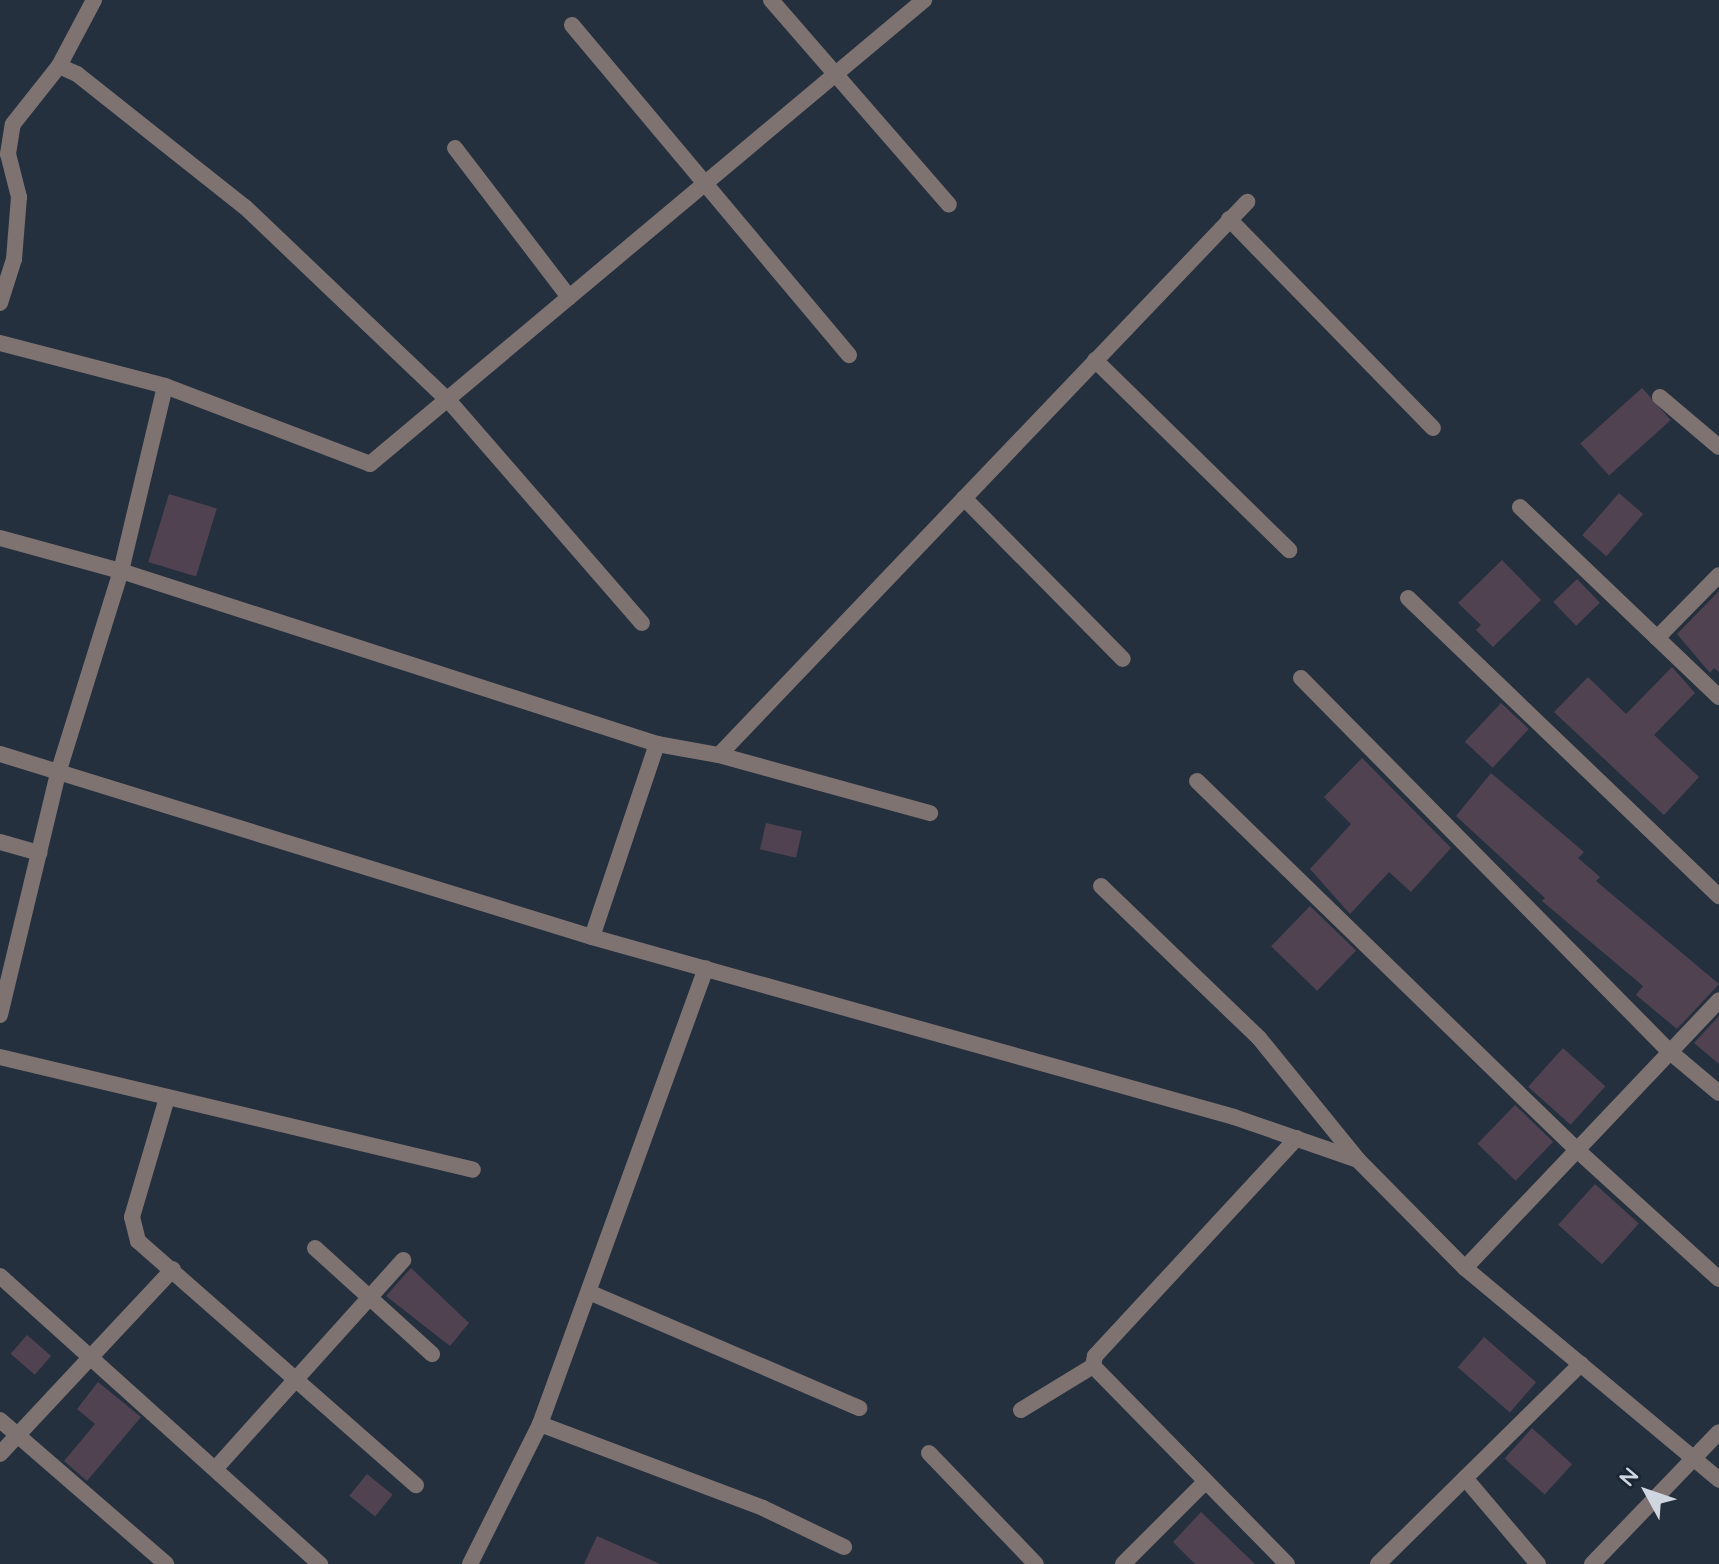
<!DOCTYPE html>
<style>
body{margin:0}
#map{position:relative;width:1719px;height:1564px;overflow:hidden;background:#24303e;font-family:Quicksand,sans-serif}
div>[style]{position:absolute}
.building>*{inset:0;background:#514251;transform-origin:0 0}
.minor>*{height:16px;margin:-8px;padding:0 8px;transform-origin:8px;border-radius:8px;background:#7f7372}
.tertiary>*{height:16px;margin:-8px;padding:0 8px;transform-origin:8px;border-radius:8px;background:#7f7372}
span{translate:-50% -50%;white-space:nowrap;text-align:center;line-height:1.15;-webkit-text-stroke:6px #1a2634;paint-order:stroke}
.north{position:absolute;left:1607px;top:1452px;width:80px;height:80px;-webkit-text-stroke:6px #1a2634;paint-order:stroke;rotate:310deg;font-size:22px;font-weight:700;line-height:32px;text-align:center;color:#cfd6e0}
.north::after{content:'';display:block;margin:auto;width:28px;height:36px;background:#cfd6e0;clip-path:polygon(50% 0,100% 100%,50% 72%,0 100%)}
</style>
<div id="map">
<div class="building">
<div style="left:1642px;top:388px;width:43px;height:83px;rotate:48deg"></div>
<div style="left:1619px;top:493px;width:32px;height:56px;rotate:41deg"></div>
<div style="left:169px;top:494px;width:50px;height:71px;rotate:17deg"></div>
<div style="clip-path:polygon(1502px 560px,1541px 600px,1493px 647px,1476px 630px,1481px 625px,1458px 603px)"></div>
<div style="left:1577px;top:579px;width:33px;height:33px;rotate:46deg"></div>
<div style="clip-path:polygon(1719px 591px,1719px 672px,1714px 668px,1710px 673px,1677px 634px)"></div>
<div style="clip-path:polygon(1672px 667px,1695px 693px,1654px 735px,1699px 777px,1664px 815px,1554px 712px,1588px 677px,1626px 714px)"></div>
<div style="left:1501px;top:703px;width:38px;height:53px;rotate:43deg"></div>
<div style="clip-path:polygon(1362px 758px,1451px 848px,1411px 892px,1389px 872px,1350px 914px,1310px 869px,1351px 824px,1324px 797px)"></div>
<div style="clip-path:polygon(1491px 773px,1584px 852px,1578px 858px,1600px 877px,1596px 881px,1719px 984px,1677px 1029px,1636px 995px,1643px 986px,1542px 901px,1545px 898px,1456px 816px)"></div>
<div style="left:766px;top:823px;width:37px;height:27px;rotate:13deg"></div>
<div style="left:1310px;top:906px;width:64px;height:56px;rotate:44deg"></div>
<div style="clip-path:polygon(1719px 1016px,1719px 1064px,1694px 1043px)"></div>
<div style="left:1563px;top:1048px;width:57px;height:52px;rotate:42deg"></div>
<div style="left:1515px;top:1105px;width:53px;height:54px;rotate:44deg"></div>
<div style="left:1595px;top:1184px;width:59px;height:55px;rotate:42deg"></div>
<div style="clip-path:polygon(411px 1268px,469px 1323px,450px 1346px,386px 1296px)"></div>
<div style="left:27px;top:1335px;width:32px;height:25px;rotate:41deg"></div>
<div style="left:1484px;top:1337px;width:69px;height:40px;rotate:41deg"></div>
<div style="clip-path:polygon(98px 1382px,141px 1417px,87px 1481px,64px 1461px,95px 1424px,77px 1409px)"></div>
<div style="left:1532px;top:1428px;width:54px;height:41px;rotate:42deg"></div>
<div style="left:367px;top:1474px;width:33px;height:28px;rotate:39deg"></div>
<div style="clip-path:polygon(1201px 1512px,1255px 1564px,1195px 1564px,1173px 1542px)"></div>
<div style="clip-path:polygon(597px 1536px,660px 1564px,584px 1564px)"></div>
</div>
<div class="minor">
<div style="left:771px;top:0;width:271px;rotate:49deg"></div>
<div style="left:572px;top:25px;width:431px;rotate:50deg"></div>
<div style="left:59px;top:66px;width:75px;rotate:-62.1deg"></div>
<div style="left:455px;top:148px;width:188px;rotate:52.6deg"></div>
<div style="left:1229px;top:219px;width:292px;rotate:45.7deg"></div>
<div style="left:0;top:303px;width:46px;rotate:-72.3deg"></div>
<div style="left:14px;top:259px;width:62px;rotate:-85.4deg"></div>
<div style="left:19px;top:197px;width:44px;rotate:-104.3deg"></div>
<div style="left:8px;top:154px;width:30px;rotate:-81deg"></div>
<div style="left:13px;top:124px;width:74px;rotate:-51.6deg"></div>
<div style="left:59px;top:66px;width:20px;rotate:24deg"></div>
<div style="left:77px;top:74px;width:214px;rotate:38.4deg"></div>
<div style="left:245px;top:207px;width:282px;rotate:43.6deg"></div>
<div style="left:449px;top:401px;width:294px;rotate:49deg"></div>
<div style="left:0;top:343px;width:171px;rotate:14.6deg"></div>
<div style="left:165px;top:386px;width:219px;rotate:20.8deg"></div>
<div style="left:370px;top:464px;width:723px;rotate:-39.95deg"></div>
<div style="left:1095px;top:360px;width:272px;rotate:44.4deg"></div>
<div style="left:1660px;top:397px;width:77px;rotate:40.3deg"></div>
<div style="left:964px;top:498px;width:226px;rotate:45.4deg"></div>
<div style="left:1520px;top:507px;width:275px;rotate:43.7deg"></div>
<div style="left:0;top:538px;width:125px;rotate:15.3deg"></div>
<div style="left:121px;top:571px;width:563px;rotate:17.89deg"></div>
<div style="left:657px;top:744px;width:63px;rotate:10.1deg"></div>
<div style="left:719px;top:755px;width:219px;rotate:15.4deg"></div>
<div style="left:1408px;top:598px;width:431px;rotate:43.8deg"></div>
<div style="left:1657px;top:638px;width:88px;rotate:-45.5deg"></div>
<div style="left:1301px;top:678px;width:524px;rotate:45.39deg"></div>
<div style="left:1669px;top:1051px;width:65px;rotate:40deg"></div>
<div style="left:719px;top:755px;width:765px;rotate:-46.32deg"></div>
<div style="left:1197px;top:781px;width:528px;rotate:44.16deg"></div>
<div style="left:1576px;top:1149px;width:193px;rotate:42.3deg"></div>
<div style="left:0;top:842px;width:41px;rotate:15.8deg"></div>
<div style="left:1101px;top:886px;width:219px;rotate:43.9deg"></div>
<div style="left:1259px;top:1038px;width:157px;rotate:50.9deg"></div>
<div style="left:592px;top:937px;width:204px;rotate:-71.4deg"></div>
<div style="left:0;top:1015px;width:252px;rotate:-76.5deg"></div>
<div style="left:59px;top:770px;width:208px;rotate:-72.7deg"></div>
<div style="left:121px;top:571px;width:190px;rotate:-76.6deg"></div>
<div style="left:0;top:1057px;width:486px;rotate:13.4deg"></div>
<div style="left:167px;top:1098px;width:124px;rotate:106.4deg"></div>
<div style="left:132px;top:1217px;width:25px;rotate:76deg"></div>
<div style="left:138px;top:1241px;width:370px;rotate:41.3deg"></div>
<div style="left:315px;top:1248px;width:158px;rotate:42.2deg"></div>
<div style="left:1465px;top:1268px;width:369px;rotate:-46.5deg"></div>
<div style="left:0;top:1276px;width:431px;rotate:42deg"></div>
<div style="left:591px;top:1293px;width:292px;rotate:23.2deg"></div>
<div style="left:1021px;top:1410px;width:84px;rotate:-31.4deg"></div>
<div style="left:0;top:1420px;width:220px;rotate:40.9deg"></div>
<div style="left:540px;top:1424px;width:238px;rotate:20.6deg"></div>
<div style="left:763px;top:1508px;width:90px;rotate:25.7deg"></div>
<div style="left:929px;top:1453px;width:154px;rotate:46.1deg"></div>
<div style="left:0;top:1454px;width:253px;rotate:-46.9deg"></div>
<div style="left:216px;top:1468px;width:280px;rotate:-48deg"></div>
<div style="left:1465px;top:1478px;width:113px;rotate:49.7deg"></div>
<div style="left:470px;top:1564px;width:157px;rotate:-63.4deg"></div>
<div style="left:540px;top:1424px;width:485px;rotate:-70deg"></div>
<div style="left:1123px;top:1564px;width:113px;rotate:-45deg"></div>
<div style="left:1287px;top:1564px;width:277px;rotate:-134.4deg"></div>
<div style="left:1093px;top:1366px;width:10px;rotate:-79deg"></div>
<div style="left:1095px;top:1356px;width:297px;rotate:-47.2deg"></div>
<div style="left:1378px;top:1564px;width:285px;rotate:-44.6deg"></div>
<div style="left:1592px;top:1564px;width:183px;rotate:-46.1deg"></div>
</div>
<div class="tertiary">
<div style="left:0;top:754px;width:620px;rotate:17.18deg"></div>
<div style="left:592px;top:937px;width:667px;rotate:15.66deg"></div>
<div style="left:1234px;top:1117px;width:131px;rotate:19.1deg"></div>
<div style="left:1358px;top:1160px;width:152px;rotate:45.3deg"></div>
<div style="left:1465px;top:1268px;width:331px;rotate:39.8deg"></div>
</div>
<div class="north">N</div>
</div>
